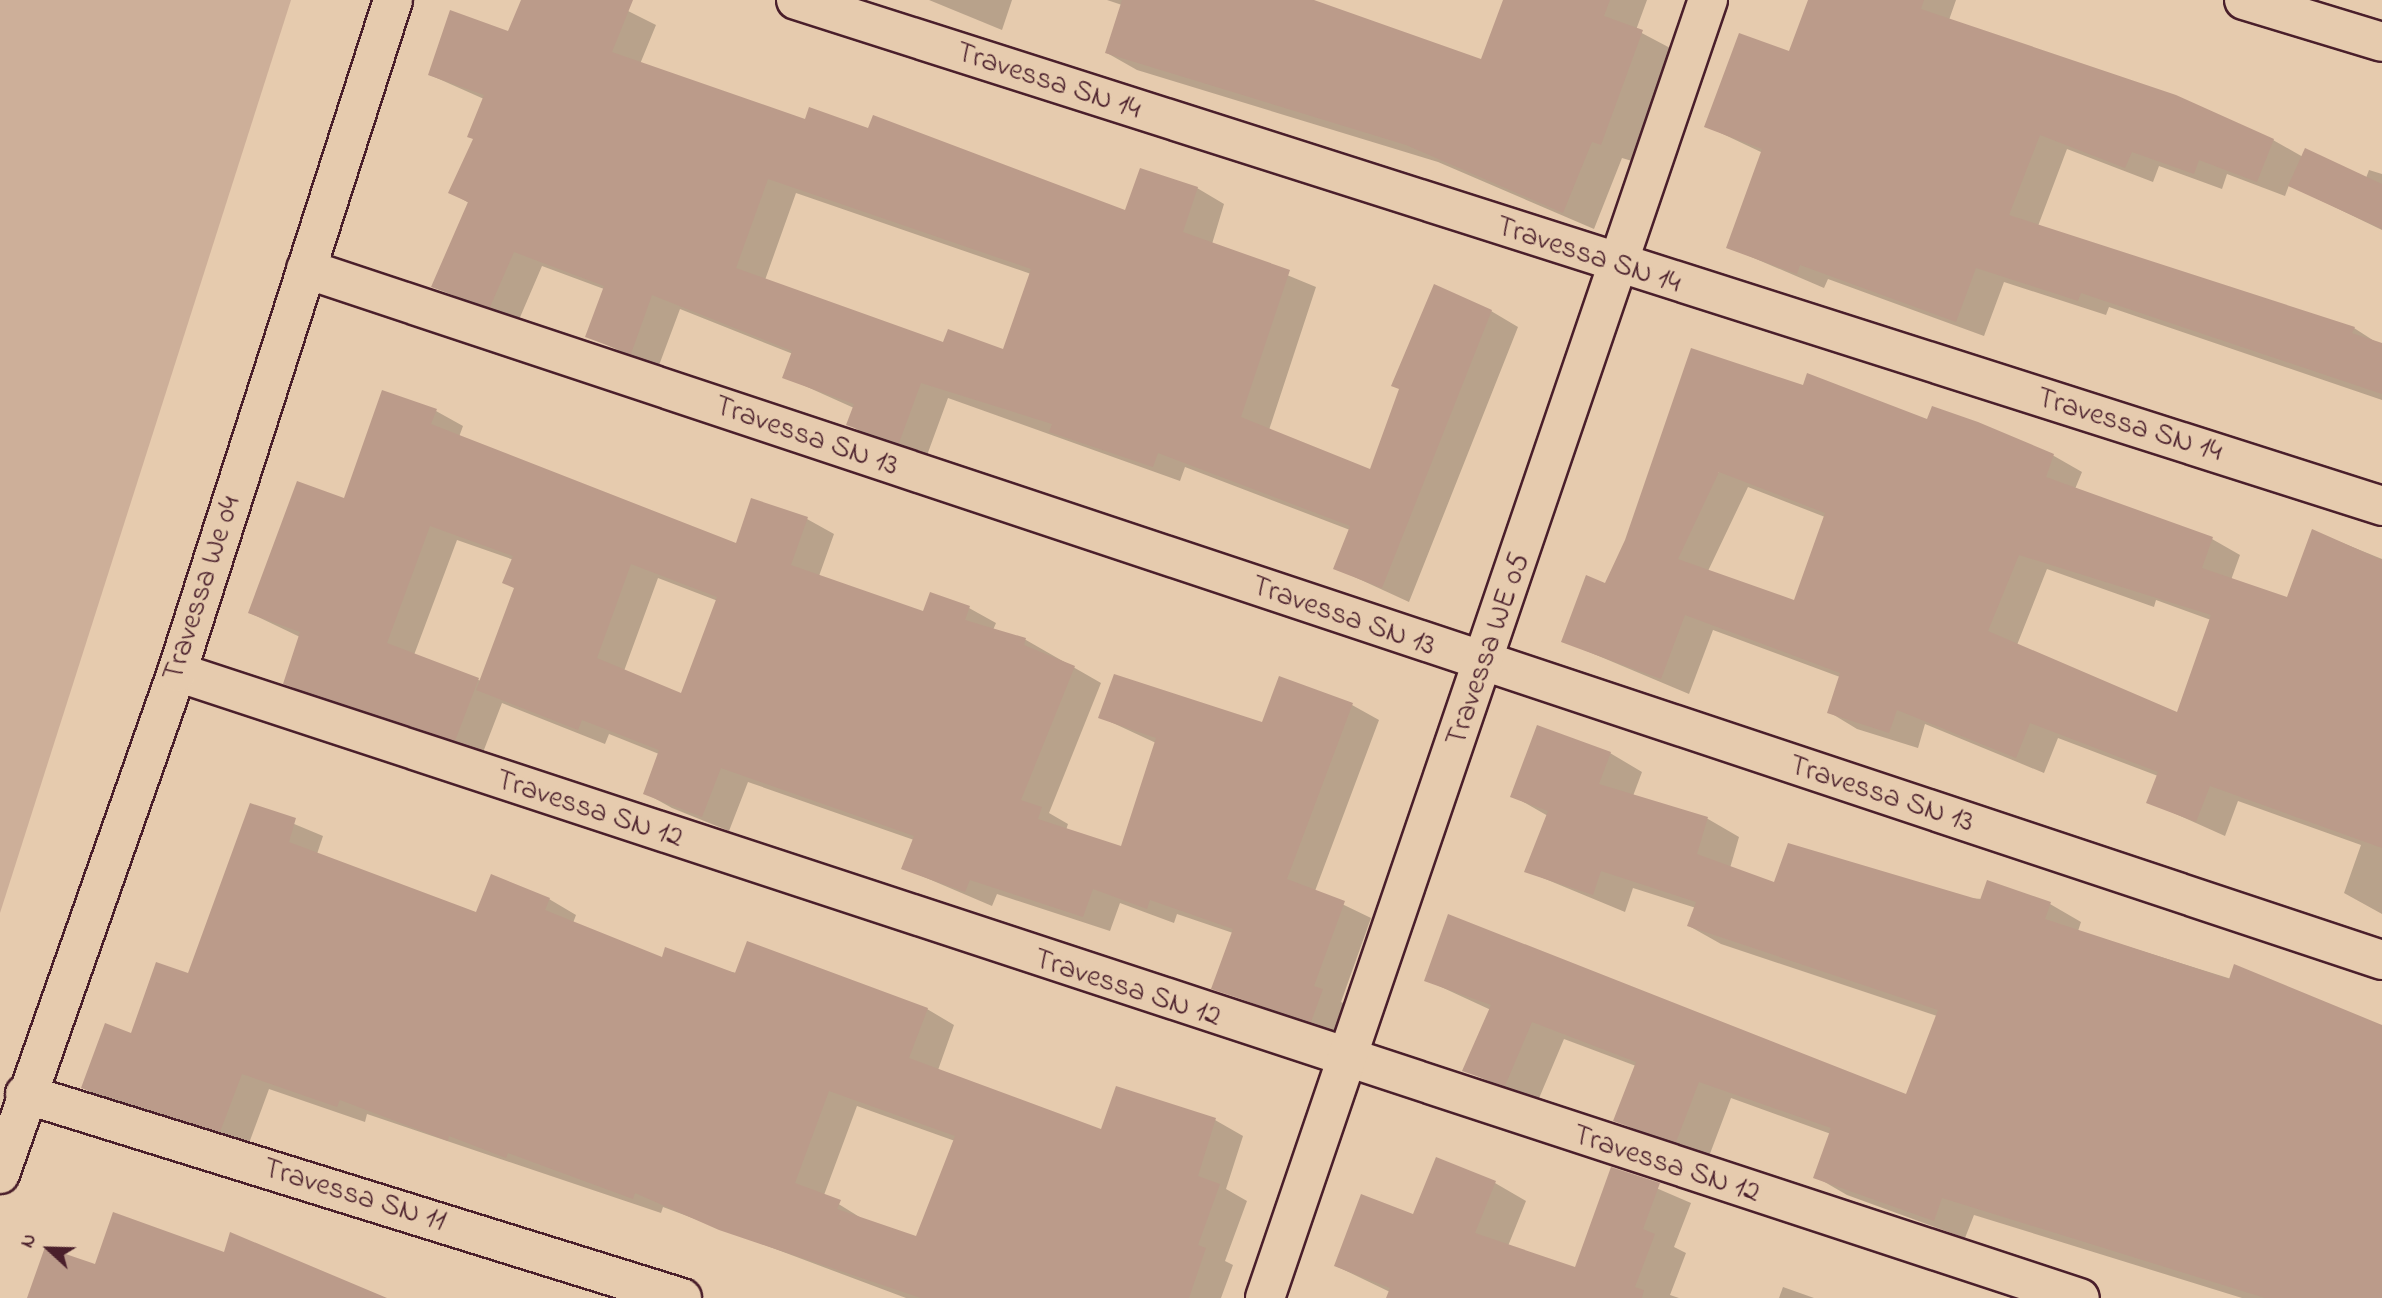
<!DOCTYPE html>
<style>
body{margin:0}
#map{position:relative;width:2382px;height:1298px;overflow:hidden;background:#e6cbae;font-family:"Indie Flower",sans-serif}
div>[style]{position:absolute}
.green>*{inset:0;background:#cdaf99}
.shadow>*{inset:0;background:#0003}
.building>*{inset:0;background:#bb9b8a}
.roads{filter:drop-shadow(2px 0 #4a1f2b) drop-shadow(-2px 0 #4a1f2b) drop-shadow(0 2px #4a1f2b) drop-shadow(0 -2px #4a1f2b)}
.minor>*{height:38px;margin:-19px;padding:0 19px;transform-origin:19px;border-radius:19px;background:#e6cbae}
span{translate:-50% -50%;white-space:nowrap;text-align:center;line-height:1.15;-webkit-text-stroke:5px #e6cbae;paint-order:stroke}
.street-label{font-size:30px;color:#4a1f2b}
.north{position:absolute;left:14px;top:1214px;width:70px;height:70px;-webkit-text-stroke:5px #e6cbae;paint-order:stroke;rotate:292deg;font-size:19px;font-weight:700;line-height:28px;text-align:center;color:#4a1f2b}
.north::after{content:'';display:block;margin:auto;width:24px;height:32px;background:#4a1f2b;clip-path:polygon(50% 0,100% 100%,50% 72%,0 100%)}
</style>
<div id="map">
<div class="green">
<div style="clip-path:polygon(0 0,291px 0,0 913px)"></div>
</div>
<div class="shadow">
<div style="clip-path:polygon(evenodd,523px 0,606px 0,656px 25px,640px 64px,806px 121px,869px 130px,1126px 213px,1197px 188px,1224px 204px,1212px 244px,1316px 287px,1269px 430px,1371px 471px,1491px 311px,1518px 327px,1409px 602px,1335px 568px,1350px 530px,1185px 467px,1180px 481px,948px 398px,926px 458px,875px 440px,848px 424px,854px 408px,785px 377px,793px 354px,680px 309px,658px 368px,587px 336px,604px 289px,542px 266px,518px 322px,433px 287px,469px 203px,450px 192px,475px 139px,484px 99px,430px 75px,509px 33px,523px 0,796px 193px,1031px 274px,1004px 351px,944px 344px,765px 280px,796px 193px)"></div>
<div style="clip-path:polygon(929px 0,1012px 0,1002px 30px)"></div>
<div style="clip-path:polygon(1107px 0,1305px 0,1483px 62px,1505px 0,1647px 0,1636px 30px,1672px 49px,1632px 161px,1622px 158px,1594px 229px,1438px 162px,1137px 70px,1107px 53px,1122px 5px)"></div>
<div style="clip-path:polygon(1810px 0,1956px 0,1949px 20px,2273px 140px,2303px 157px,2366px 178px,2369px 170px,2382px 174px,2382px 230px,2289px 185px,2285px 196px,2227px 174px,2222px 189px,2159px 166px,2153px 182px,2067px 149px,2038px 226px,2354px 328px,2382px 346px,2382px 400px,2109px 307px,2106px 315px,2004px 282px,1984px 336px,1828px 279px,1824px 288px,1728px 247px,1763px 153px,1706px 126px,1790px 54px)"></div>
<div style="clip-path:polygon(evenodd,1804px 387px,1928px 422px,1977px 424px,2054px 456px,2082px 472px,2075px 489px,2212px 539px,2240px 555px,2231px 580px,2288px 599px,2313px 531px,2382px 559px,2382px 914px,2344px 893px,2361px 845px,2238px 801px,2225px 836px,2149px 802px,2158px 776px,2058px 738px,2044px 773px,1925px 724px,1918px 748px,1857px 729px,1829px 712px,1840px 677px,1713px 630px,1689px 694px,1563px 641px,1606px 585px,1804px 387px,1748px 487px,1825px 517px,1795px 603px,1708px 571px,1748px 487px,1804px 387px,2047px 569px,2154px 607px,2156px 600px,2211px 620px,2178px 714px,2017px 645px,2047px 569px)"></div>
<div style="clip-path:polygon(evenodd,436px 411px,463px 426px,459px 437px,737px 545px,807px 519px,834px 534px,819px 576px,924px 613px,969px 608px,996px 623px,993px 630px,1026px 640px,1101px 683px,1049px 813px,1068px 824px,1066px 830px,1122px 849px,1156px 743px,1100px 717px,1263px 724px,1352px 705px,1379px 720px,1315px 891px,1371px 918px,1341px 1002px,1349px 1006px,1338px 1036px,1213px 988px,1233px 933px,1177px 914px,1174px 923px,1120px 903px,1110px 931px,997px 894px,992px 906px,903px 868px,914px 840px,748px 782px,729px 831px,672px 808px,645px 793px,659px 754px,609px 734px,605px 744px,502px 703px,482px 755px,312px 699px,286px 683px,300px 637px,250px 613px,345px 501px,436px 411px,457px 540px,514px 560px,516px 589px,481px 681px,414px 655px,457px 540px,436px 411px,658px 578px,718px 601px,682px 696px,624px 671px,658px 578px)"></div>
<div style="clip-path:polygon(1610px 753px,1642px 772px,1633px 796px,1708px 819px,1739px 837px,1730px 868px,1775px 884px,2050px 904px,2081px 922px,2078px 931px,2382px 1026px,2382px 1298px,2242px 1298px,1974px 1215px,1965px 1238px,1847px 1195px,1816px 1177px,1831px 1134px,1731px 1098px,1708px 1159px,1615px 1121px,1636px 1066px,1564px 1039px,1537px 1103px,1464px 1070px,1491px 1010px,1426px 980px,1907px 1097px,1937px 1016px,1721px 944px,1689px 926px,1696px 908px,1633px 888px,1625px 912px,1526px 871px,1548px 816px,1513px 796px)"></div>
<div style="clip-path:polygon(evenodd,251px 806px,323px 836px,317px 854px,477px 914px,549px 899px,576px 915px,573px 923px,663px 959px,927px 1009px,954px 1025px,938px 1070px,1102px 1131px,1215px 1120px,1243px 1136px,1226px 1189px,1247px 1201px,1225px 1261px,1233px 1265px,1221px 1298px,906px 1298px,663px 1207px,661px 1213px,367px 1114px,365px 1122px,269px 1089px,248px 1146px,110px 1103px,83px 1088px,189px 976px,251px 806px,857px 1106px,955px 1141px,917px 1239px,866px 1221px,824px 1195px,857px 1106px)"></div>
<div style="clip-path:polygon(1612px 1169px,1691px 1203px,1674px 1247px,1686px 1253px,1670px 1295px,1679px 1298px,1388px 1298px,1390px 1292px,1336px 1266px,1414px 1217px,1495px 1183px,1526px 1201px,1508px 1246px,1576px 1269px)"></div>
<div style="clip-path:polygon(1783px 1287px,1814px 1298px,1779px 1298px)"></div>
</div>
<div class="building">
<div style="clip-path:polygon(evenodd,521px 0,633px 0,612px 52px,805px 119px,809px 107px,868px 128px,873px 115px,1125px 210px,1140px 168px,1198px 187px,1183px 232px,1290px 270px,1241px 417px,1370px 469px,1399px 389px,1391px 386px,1434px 284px,1492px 310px,1382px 588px,1333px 569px,1350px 526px,1158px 453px,1153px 467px,1049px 432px,1052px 424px,921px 383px,899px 443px,846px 425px,854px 404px,782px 378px,792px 351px,652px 295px,631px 354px,585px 337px,604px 286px,514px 252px,490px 307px,431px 287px,468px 202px,448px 193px,473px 139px,467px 137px,484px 95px,428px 75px,450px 10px,508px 31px,521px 0,768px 179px,1031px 269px,1003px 349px,948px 329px,943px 342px,736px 268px,768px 179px)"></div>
<div style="clip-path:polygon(1122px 0,1314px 0,1481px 59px,1503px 0,1610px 0,1604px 16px,1643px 30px,1601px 145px,1592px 142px,1563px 213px,1406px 145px,1105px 53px)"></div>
<div style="clip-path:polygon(1808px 0,1924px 0,1921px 9px,2176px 95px,2274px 139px,2257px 182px,2199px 160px,2194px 174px,2132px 152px,2125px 168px,2040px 135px,2009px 215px,2355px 327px,2352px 333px,2382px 343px,2382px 394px,2081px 293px,2078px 301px,1976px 268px,1956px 322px,1800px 265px,1797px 274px,1726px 248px,1762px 149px,1704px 127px,1739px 33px,1789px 51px)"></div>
<div style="clip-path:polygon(2305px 148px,2382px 184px,2382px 229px,2288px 186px)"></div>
<div style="clip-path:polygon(evenodd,1691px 348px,1803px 385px,1807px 373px,1927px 419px,1932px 406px,1978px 422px,2054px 454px,2046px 477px,2213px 537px,2202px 568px,2287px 597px,2312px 529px,2382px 560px,2382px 848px,2210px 786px,2196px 822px,2146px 803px,2158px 772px,2030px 723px,2016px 758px,1897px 710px,1889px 733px,1827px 713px,1840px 673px,1685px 615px,1661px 679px,1561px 642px,1586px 575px,1605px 583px,1625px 540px,1691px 348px,1719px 472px,1825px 513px,1794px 600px,1678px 559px,1719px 472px,1691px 348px,2019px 555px,2211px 615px,2177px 712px,1988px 631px,2019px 555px)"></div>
<div style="clip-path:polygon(evenodd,382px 390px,437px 409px,431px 424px,736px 543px,751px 498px,808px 517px,791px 565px,923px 611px,930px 592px,970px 606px,965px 620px,1026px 638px,1024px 645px,1075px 666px,1021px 800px,1042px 807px,1038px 819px,1121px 846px,1156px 738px,1098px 718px,1114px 674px,1262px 722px,1279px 676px,1353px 703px,1287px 879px,1345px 901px,1314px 986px,1323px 989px,1311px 1022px,1211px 989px,1233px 929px,1150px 900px,1147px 909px,1093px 889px,1083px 917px,970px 880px,965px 892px,901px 869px,914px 836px,721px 768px,702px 817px,643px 794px,659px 750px,582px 720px,578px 730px,476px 690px,514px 588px,502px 583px,513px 556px,430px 526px,387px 643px,479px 678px,455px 741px,283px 684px,300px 632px,248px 613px,297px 481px,344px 498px,382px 390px,631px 564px,717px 597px,681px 693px,597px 658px,631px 564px)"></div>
<div style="clip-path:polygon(1537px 725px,1611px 752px,1599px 784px,1708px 817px,1697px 854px,1774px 882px,1788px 843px,1980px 900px,1987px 880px,2051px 902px,2045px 919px,2229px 979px,2234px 964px,2382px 1025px,2382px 1298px,2265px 1298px,1942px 1198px,1934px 1221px,1813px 1178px,1831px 1128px,1699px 1082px,1676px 1142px,1613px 1121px,1636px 1062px,1532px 1022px,1505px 1086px,1462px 1071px,1491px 1005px,1424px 981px,1448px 914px,1906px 1094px,1938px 1010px,1687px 926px,1696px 902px,1601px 871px,1593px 895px,1524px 872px,1548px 811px,1510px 797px)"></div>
<div style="clip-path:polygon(evenodd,250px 803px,296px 818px,289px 842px,476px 912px,491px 874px,550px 898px,545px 910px,662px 957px,665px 947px,735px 973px,747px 941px,928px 1008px,909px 1058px,1101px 1129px,1116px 1086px,1216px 1118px,1198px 1176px,1220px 1184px,1198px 1245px,1206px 1248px,1189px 1298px,921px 1298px,719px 1230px,635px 1193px,633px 1199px,508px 1153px,506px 1158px,449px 1136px,448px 1141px,340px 1100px,337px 1107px,242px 1074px,220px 1132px,81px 1088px,105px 1023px,131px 1033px,156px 962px,188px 973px,250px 803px,829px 1091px,955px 1136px,916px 1236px,837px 1209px,841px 1200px,795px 1183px,829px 1091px)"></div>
<div style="clip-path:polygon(1436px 1157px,1496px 1181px,1475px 1233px,1575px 1267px,1611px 1167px,1660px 1183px,1643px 1229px,1655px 1234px,1635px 1287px,1644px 1290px,1642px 1298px,1386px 1298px,1390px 1288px,1334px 1266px,1361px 1194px,1413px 1214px)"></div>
<div style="clip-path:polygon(113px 1212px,224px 1252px,230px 1232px,387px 1298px,27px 1298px,45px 1247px,95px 1264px)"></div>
</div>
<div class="roads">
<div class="minor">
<div style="left:796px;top:0;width:1665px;rotate:17.69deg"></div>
<div style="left:2244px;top:0;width:144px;rotate:16.9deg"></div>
<div style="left:306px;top:269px;width:2188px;rotate:18.41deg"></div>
<div style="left:177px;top:672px;width:2003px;rotate:18.21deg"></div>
<div style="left:25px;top:1094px;width:688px;rotate:17.25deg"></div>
<div style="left:0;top:1174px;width:532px;rotate:-70.58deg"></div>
<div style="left:177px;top:672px;width:706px;rotate:-72.18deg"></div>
<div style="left:1265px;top:1298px;width:1372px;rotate:-71.16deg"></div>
</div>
</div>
<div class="street-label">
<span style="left:1048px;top:82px;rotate:18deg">Travessa SN 14</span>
<span style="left:1588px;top:256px;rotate:18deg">Travessa SN 14</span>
<span style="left:2129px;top:426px;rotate:17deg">Travessa SN 14</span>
<span style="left:806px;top:437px;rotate:19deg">Travessa SN 13</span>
<span style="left:203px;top:589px;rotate:-72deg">Travessa We 04</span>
<span style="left:1343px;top:617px;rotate:19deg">Travessa SN 13</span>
<span style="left:1489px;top:650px;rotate:-71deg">Travessa WE 05</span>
<span style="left:1881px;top:795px;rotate:18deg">Travessa SN 13</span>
<span style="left:589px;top:810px;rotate:18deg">Travessa SN 12</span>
<span style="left:1127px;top:989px;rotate:18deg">Travessa SN 12</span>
<span style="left:1666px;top:1165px;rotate:18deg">Travessa SN 12</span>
<span style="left:354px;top:1196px;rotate:17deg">Travessa SN 11</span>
</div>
<div class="north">N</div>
</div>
